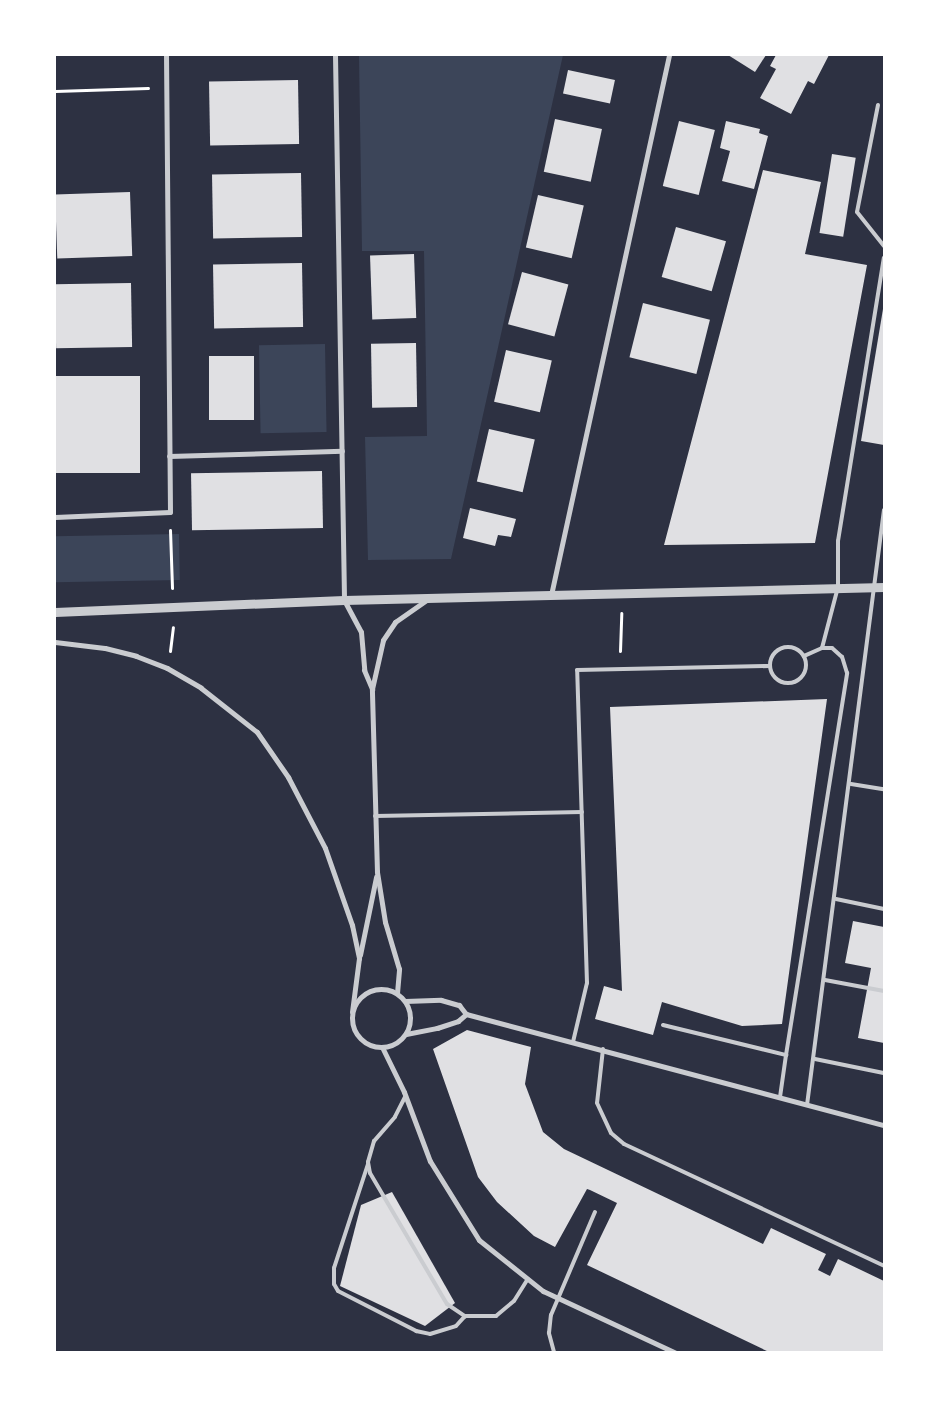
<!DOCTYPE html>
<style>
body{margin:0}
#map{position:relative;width:939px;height:1407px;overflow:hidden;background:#2d3142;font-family:"PT Sans",sans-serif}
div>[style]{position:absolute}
.green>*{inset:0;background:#3c4559;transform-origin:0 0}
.building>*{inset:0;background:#e0e0e3;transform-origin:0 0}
.path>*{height:3px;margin:-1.5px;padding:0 1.5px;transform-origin:1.5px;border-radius:1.5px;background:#fff}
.service>*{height:4px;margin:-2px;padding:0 2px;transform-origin:2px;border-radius:2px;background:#caccd0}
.service>.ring{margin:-2px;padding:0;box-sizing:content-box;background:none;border:4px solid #caccd0;border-radius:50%}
.minor>*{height:5px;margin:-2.5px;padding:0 2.5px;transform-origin:2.5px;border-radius:2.5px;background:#caccd0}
.minor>.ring{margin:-2.5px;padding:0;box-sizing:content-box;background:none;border:5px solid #caccd0;border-radius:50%}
.tertiary>*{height:9px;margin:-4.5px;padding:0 4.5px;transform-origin:4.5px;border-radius:4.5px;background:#caccd0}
span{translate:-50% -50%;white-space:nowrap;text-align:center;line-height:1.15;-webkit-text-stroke:5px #fff;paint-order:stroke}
.frame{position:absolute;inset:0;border:56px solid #fff;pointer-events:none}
</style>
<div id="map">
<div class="green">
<div style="clip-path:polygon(359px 55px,563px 55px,451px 559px,368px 560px,365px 437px,427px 436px,424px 251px,362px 251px)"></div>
<div style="left:325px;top:344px;width:88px;height:66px;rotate:89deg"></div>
<div style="left:179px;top:534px;width:46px;height:124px;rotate:89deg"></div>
</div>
<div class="building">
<div style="clip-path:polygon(728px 55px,766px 55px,755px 72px)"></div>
<div style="clip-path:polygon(776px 55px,829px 55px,814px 84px,808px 81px,791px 114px,760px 98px,776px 69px,770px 66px)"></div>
<div style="left:568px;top:70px;width:48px;height:24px;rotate:12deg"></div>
<div style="left:298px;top:80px;width:64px;height:89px;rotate:89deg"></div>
<div style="left:555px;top:119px;width:48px;height:54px;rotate:12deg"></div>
<div style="left:679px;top:121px;width:37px;height:67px;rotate:14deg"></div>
<div style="clip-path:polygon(726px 121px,760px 129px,759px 133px,768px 136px,754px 189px,722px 181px,730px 151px,720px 148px)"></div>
<div style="left:832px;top:154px;width:24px;height:80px;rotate:9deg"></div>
<div style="clip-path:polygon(763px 170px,821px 182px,805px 254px,867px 265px,815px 543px,664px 545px)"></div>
<div style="left:301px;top:173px;width:64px;height:89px;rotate:89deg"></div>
<div style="left:130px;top:192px;width:64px;height:75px;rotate:88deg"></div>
<div style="left:538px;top:195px;width:47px;height:54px;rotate:13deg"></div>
<div style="left:676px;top:227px;width:52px;height:52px;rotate:16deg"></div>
<div style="left:414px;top:254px;width:64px;height:44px;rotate:88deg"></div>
<div style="left:302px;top:263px;width:64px;height:89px;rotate:89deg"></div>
<div style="left:522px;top:272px;width:48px;height:54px;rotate:15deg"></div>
<div style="left:131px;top:283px;width:64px;height:76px;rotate:89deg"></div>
<div style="left:643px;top:303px;width:69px;height:56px;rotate:14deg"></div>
<div style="clip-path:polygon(883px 309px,884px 309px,884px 445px,861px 441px)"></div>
<div style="left:416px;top:343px;width:64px;height:45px;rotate:89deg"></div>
<div style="left:506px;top:350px;width:47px;height:53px;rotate:13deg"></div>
<div style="left:209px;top:356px;width:45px;height:64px"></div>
<div style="left:55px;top:376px;width:85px;height:97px"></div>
<div style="left:489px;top:429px;width:47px;height:54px;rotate:13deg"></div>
<div style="left:322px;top:471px;width:57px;height:131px;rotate:89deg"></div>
<div style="clip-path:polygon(470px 508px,516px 519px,511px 537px,498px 535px,495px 546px,463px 538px)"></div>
<div style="clip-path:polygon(827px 699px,782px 1024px,742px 1026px,662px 1002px,653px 1035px,595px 1019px,604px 986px,622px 991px,610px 707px)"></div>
<div style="clip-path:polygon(853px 921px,884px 927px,884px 1043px,858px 1038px,871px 968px,845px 963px)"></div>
<div style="clip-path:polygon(467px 1030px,531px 1047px,525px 1084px,543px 1132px,564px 1149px,763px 1244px,771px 1228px,826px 1254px,818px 1270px,830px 1276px,838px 1259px,884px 1281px,884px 1352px,769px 1352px,587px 1265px,617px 1203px,590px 1190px,587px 1189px,555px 1247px,534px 1236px,497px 1202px,478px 1177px,433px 1049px)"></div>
<div style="clip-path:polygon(392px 1192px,455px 1303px,425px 1326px,340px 1286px,361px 1205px)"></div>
</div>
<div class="path">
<div style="left:55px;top:91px;width:93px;rotate:-1.8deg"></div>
<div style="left:170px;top:530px;width:58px;rotate:88deg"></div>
<div style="left:170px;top:651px;width:24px;rotate:-83deg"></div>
<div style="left:620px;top:651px;width:38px;rotate:-88deg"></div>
</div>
<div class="service">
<div style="left:878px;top:105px;width:109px;rotate:101.1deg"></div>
<div style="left:857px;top:212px;width:43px;rotate:51.5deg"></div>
<div class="ring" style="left:770px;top:647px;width:32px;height:32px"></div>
<div style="left:822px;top:648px;width:63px;rotate:-75.3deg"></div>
<div style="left:838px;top:587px;width:46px;rotate:-90deg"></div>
<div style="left:838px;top:541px;width:287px;rotate:-80.8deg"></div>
<div style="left:851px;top:784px;width:33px;rotate:9deg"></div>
<div style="left:375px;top:816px;width:207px;rotate:-1.1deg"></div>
<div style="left:836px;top:899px;width:49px;rotate:11.8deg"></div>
<div style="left:825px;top:980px;width:60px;rotate:10.6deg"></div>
<div style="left:663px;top:1025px;width:127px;rotate:13.7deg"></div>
<div style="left:786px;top:1055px;width:42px;rotate:98.1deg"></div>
<div style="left:573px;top:1042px;width:61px;rotate:-76.7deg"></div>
<div style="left:587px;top:983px;width:313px;rotate:-91.8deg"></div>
<div style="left:577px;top:670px;width:193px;rotate:-1.2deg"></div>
<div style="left:603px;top:1049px;width:54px;rotate:96.3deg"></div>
<div style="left:597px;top:1103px;width:33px;rotate:65deg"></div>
<div style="left:611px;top:1133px;width:17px;rotate:40deg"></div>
<div style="left:624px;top:1144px;width:287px;rotate:25.1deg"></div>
<div style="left:786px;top:1055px;width:387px;rotate:-80.9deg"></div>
<div style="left:847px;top:673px;width:17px;rotate:-107deg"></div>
<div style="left:842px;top:657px;width:13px;rotate:-138deg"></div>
<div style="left:832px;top:648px;width:10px;rotate:180deg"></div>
<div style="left:822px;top:648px;width:20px;rotate:156deg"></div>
<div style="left:815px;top:1059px;width:70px;rotate:11.5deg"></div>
<div style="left:405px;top:1097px;width:22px;rotate:117deg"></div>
<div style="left:395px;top:1117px;width:32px;rotate:131deg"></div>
<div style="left:374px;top:1141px;width:22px;rotate:106deg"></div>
<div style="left:368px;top:1162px;width:11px;rotate:80deg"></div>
<div style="left:370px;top:1173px;width:152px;rotate:59.6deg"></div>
<div style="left:447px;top:1304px;width:22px;rotate:34deg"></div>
<div style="left:465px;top:1316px;width:31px"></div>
<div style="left:496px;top:1316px;width:23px;rotate:-40deg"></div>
<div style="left:514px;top:1301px;width:26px;rotate:-58deg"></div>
<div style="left:807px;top:1105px;width:600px;rotate:-82.63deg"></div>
<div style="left:368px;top:1164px;width:109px;rotate:108.1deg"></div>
<div style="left:334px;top:1268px;width:16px;rotate:90deg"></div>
<div style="left:334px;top:1284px;width:8px;rotate:60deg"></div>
<div style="left:338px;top:1291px;width:88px;rotate:27.1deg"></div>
<div style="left:416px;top:1331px;width:14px;rotate:12deg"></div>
<div style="left:430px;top:1334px;width:27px;rotate:-17deg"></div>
<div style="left:456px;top:1326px;width:13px;rotate:-48deg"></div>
<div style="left:554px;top:1352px;width:20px;rotate:-105deg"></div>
<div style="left:549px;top:1333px;width:18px;rotate:-84deg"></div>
<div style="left:551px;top:1315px;width:112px;rotate:-66.9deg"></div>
</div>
<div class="minor">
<div style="left:335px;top:55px;width:545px;rotate:89.05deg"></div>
<div style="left:344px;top:600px;width:36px;rotate:62deg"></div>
<div style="left:361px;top:632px;width:38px;rotate:85deg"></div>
<div style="left:364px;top:670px;width:21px;rotate:67deg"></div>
<div style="left:169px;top:456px;width:173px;rotate:-1.7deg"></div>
<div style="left:55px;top:517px;width:115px;rotate:-2.5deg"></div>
<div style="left:170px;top:512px;width:457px;rotate:-90.5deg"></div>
<div style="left:551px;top:595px;width:553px;rotate:-77.67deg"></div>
<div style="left:55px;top:642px;width:50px;rotate:6.8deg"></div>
<div style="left:105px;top:648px;width:32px;rotate:14deg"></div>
<div style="left:136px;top:656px;width:33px;rotate:21deg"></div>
<div style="left:167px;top:668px;width:39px;rotate:30deg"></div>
<div style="left:201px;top:688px;width:71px;rotate:38.2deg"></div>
<div style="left:257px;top:732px;width:55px;rotate:55.4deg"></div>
<div style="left:288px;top:777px;width:80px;rotate:62.5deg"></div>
<div style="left:325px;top:848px;width:82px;rotate:70.7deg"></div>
<div style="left:352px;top:925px;width:34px;rotate:78deg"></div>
<div style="left:359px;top:958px;width:54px;rotate:97.4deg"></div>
<div style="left:360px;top:955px;width:80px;rotate:-78.4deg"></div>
<div class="ring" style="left:352px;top:989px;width:53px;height:53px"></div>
<div style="left:397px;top:993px;width:24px;rotate:-85deg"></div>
<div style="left:399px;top:969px;width:49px;rotate:-106.6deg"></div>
<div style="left:385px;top:922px;width:51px;rotate:-99.1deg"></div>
<div style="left:377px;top:872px;width:183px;rotate:-91.6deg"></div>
<div style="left:372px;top:689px;width:50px;rotate:-77.3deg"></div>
<div style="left:383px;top:640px;width:22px;rotate:-56deg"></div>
<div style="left:395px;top:622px;width:38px;rotate:-35deg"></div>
<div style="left:405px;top:1001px;width:36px;rotate:-2deg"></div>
<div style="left:441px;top:1000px;width:19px;rotate:16deg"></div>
<div style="left:459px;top:1005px;width:11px;rotate:52deg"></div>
<div style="left:466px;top:1014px;width:432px;rotate:14.9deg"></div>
<div style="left:406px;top:1034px;width:32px;rotate:-11deg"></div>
<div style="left:437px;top:1028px;width:22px;rotate:-18deg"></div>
<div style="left:458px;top:1021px;width:11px;rotate:-41deg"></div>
<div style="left:382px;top:1047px;width:50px;rotate:63.9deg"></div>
<div style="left:404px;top:1092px;width:74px;rotate:69.4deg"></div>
<div style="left:430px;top:1161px;width:93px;rotate:58.2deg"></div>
<div style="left:479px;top:1240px;width:82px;rotate:38.6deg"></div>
<div style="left:543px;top:1291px;width:145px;rotate:25deg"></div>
</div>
<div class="tertiary">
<div style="left:55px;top:612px;width:289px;rotate:-2.4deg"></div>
<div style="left:344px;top:600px;width:540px;rotate:-1.38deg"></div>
</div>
<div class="frame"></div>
</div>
